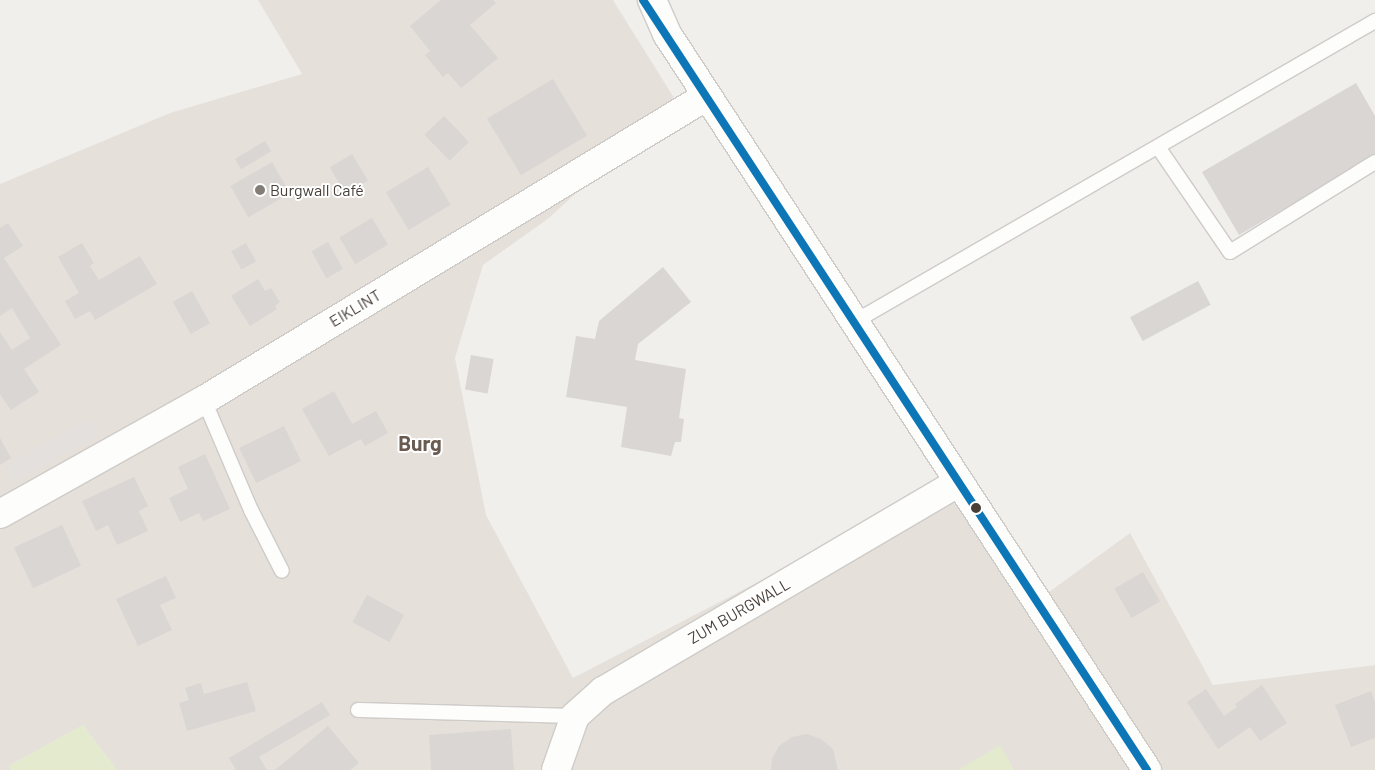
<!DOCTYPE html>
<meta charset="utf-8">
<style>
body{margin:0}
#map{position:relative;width:1375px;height:770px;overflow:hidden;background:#f1efec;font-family:Barlow,sans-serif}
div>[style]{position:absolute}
.residential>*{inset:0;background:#e5e0da}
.green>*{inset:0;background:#e3eace}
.parking>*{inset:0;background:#e3e0dd;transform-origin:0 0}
.building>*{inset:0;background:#d9d6d3;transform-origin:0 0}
.roads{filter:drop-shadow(1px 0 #cecbc8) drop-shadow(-1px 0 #cecbc8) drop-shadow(0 1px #cecbc8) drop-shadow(0 -1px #cecbc8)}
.service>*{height:14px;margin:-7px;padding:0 7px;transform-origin:7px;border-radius:7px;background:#fdfdfc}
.minor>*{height:28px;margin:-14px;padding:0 14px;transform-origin:14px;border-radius:14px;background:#fdfdfc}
.tertiary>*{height:28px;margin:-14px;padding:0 14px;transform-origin:14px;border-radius:14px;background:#fdfdfc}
.bus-1>*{height:8px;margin:-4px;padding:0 4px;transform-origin:4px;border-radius:4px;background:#0d76b6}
.dots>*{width:14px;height:14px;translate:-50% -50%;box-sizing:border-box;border:2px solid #fff;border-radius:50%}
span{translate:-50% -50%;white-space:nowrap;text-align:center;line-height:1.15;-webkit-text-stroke:4px #fff;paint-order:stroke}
.poi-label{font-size:16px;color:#473f38}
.left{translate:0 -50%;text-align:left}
.street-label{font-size:16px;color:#473f38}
.district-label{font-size:21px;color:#695b50;font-weight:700}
</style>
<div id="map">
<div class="residential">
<div style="clip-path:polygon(258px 0,613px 0,676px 101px,549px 218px,483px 265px,455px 358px,486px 515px,573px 678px,951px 482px,1034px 603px,1130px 533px,1213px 685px,1375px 665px,1375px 770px,117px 770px,83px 725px,9px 766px,11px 770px,0 770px,0 184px,170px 113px,302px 74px)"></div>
</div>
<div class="green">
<div style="clip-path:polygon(83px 725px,117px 770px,11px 770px,9px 766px)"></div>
<div style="clip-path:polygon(1000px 745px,1014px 770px,958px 770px)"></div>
</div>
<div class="parking">
<div style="left:90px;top:419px;width:18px;height:97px;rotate:61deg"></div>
</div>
<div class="building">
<div style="clip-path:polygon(441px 0,493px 0,496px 3px,470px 25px,498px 58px,461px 88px,448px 73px,443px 77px,425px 55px,430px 51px,410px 26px)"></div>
<div style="left:553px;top:79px;width:66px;height:77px;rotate:59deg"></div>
<div style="clip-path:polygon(1356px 83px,1375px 116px,1375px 156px,1239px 235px,1202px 172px)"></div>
<div style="left:444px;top:116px;width:36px;height:27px;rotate:46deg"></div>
<div style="left:265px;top:141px;width:12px;height:35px;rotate:59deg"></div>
<div style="left:352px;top:154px;width:31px;height:26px;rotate:59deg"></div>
<div style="left:272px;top:162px;width:36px;height:48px;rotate:60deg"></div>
<div style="left:428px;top:167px;width:44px;height:49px;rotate:59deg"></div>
<div style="left:372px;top:218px;width:31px;height:38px;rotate:59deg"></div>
<div style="clip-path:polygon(8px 223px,23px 246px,4px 258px,61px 345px,24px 369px,39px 392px,11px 410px,0 394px,0 332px,12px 350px,30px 338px,12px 308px,0 316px,0 228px)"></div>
<div style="left:328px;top:242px;width:31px;height:19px;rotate:61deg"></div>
<div style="clip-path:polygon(82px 243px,94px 263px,90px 266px,99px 280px,140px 256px,157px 284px,95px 320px,90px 311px,75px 319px,65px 301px,79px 293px,58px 257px)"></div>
<div style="left:246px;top:243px;width:21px;height:17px;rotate:61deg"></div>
<div style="clip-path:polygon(663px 267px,691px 302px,638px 344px,635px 360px,686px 369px,679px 418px,684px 419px,681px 442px,675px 442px,671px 456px,621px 447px,627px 407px,566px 397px,576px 336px,595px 339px,599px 321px)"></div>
<div style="clip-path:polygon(258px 279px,265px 291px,271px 288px,280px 302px,275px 306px,277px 309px,250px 326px,231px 296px)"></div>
<div style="left:1198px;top:281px;width:27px;height:77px;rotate:62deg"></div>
<div style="left:192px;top:291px;width:37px;height:22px;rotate:61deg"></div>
<div style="left:471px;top:355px;width:23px;height:35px;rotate:10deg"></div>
<div style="clip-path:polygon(334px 391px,352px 424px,376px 411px,388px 433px,365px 446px,361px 439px,329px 456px,302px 409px)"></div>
<div style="left:284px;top:426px;width:39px;height:50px;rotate:64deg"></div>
<div style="clip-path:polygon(0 438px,11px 458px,0 465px)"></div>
<div style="clip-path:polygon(205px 454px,230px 509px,203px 521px,199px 513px,180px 522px,169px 498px,188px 489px,178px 467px)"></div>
<div style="clip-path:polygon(134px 477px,148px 506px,139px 511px,148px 531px,117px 545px,108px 525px,96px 531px,82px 501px)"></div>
<div style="left:62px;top:525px;width:45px;height:53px;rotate:65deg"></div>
<div style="left:1143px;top:572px;width:34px;height:33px;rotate:60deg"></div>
<div style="clip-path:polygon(166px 576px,176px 598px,160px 605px,172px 630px,138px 646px,116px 599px)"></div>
<div style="left:367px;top:595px;width:42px;height:31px;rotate:28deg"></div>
<div style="clip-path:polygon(247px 682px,256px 711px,187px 731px,179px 703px,189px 700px,185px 688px,201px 683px,204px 694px)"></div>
<div style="clip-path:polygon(1262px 685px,1287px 723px,1260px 741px,1250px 727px,1218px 749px,1187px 702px,1206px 689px,1224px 716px,1237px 707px,1235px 704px)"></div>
<div style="clip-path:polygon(1371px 691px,1375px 702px,1375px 738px,1351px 747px,1335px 705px)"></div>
<div style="clip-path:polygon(322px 702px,330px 715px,259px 757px,267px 770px,236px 770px,229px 758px)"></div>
<div style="clip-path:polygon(328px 726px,359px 763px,350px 770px,275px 770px)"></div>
<div style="clip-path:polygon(511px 729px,514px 770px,431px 770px,429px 735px)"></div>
<div style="clip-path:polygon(807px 734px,821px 739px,833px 749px,838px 770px,771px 770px,772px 759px,779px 746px,792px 737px)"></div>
</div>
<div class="roads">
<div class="service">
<div style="left:1158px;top:147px;width:127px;rotate:55.6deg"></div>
<div style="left:1230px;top:252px;width:171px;rotate:-31.8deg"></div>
<div style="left:854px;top:322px;width:602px;rotate:-30.02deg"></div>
<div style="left:204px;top:400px;width:120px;rotate:66.9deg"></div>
<div style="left:251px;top:510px;width:68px;rotate:63.1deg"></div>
<div style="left:358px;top:710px;width:217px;rotate:1.6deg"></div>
</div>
<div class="minor">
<div style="left:0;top:514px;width:234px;rotate:-29.2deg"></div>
<div style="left:204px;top:400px;width:588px;rotate:-31.15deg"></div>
<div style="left:556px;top:770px;width:57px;rotate:-70.6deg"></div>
<div style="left:575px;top:716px;width:38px;rotate:-42deg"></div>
<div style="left:603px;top:691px;width:411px;rotate:-30.4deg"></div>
</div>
<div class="tertiary">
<div style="left:652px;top:0;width:37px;rotate:66deg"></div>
<div style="left:667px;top:34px;width:879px;rotate:56.89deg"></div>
</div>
</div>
<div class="bus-1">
<div style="left:643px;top:0;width:920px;rotate:56.79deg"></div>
</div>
<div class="dots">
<div style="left:260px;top:190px;background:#827d77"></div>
<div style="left:976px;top:508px;background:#473f38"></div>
</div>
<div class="poi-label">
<span class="left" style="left:270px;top:190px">Burgwall Café</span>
</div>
<div class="street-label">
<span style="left:355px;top:308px;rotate:-31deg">EIKLINT</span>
<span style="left:739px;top:611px;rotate:-30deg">ZUM BURGWALL</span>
</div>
<div class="district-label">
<span style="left:420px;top:443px">Burg</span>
</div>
</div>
